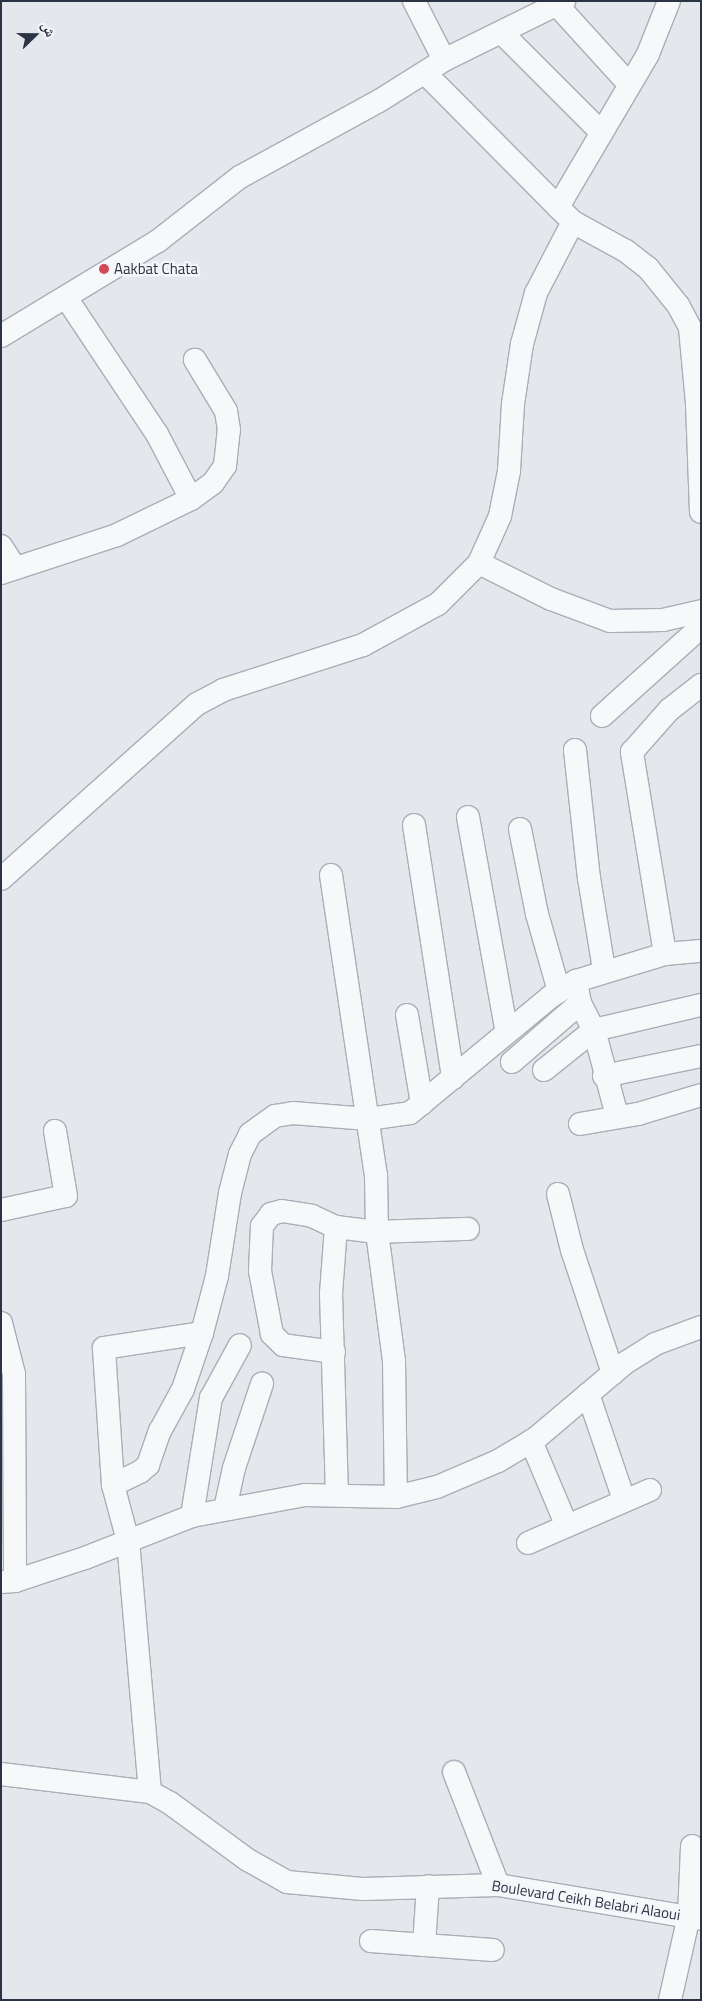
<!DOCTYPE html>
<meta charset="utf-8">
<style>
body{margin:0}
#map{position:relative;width:702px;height:2001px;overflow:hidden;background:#e4e7ec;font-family:"Titillium Web","Noto Naskh Arabic",sans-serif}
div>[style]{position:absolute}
.roads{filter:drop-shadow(1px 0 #a9aeb7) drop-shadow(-1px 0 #a9aeb7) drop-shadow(0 1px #a9aeb7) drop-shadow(0 -1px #a9aeb7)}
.minor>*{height:22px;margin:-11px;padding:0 11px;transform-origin:11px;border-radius:11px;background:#f7f8fa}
.dots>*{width:14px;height:14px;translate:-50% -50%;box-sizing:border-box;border:2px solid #f4f6f9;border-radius:50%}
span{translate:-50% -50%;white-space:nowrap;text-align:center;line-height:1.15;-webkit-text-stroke:5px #f4f6f9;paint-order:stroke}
.poi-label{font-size:15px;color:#2b3445}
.left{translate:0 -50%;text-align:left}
.street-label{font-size:15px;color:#2b3445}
.frame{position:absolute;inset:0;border:2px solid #2b3445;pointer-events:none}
.north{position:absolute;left:10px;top:10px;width:50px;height:50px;-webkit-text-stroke:4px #f4f6f9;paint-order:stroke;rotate:68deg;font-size:14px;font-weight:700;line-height:20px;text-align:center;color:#2b3445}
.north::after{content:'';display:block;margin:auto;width:18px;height:22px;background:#2b3445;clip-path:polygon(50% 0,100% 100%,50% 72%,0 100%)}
</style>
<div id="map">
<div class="roads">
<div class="minor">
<div style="left:414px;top:1px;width:66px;rotate:63deg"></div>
<div style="left:557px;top:5px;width:107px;rotate:47.7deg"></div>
<div style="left:502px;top:33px;width:140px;rotate:45deg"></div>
<div style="left:425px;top:73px;width:210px;rotate:45.2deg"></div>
<div style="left:573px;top:222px;width:60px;rotate:28.7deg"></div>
<div style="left:626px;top:251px;width:28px;rotate:38deg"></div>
<div style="left:648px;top:268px;width:48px;rotate:51deg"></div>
<div style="left:678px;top:305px;width:26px;rotate:62deg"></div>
<div style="left:690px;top:328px;width:75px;rotate:84.7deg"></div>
<div style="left:697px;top:403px;width:109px;rotate:87.9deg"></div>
<div style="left:558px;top:207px;width:178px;rotate:-59.5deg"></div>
<div style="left:648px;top:54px;width:57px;rotate:-68.4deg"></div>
<div style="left:67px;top:299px;width:162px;rotate:56.3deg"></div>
<div style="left:157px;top:434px;width:73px;rotate:62.4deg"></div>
<div style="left:1px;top:336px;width:184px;rotate:-31.2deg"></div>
<div style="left:158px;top:241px;width:104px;rotate:-38deg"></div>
<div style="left:240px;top:177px;width:158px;rotate:-28.7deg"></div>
<div style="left:379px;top:101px;width:77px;rotate:-32.2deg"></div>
<div style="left:444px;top:60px;width:134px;rotate:-26.2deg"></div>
<div style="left:1px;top:546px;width:24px;rotate:57deg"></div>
<div style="left:479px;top:563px;width:80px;rotate:26.6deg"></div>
<div style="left:551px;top:599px;width:63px;rotate:20.4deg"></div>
<div style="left:610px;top:621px;width:53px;rotate:-1.1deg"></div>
<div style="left:663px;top:620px;width:39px;rotate:-13deg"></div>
<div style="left:1px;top:573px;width:122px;rotate:-18.1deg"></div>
<div style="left:117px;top:535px;width:82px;rotate:-25.9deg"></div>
<div style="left:191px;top:499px;width:27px;rotate:-36deg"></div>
<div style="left:213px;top:483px;width:21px;rotate:-55deg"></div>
<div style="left:225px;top:466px;width:36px;rotate:-84deg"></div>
<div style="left:229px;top:430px;width:19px;rotate:-99deg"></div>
<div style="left:226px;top:411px;width:60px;rotate:-121.3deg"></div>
<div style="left:602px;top:716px;width:133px;rotate:-42deg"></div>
<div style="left:575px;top:750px;width:129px;rotate:83.8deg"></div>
<div style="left:589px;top:878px;width:93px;rotate:80.7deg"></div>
<div style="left:468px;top:817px;width:219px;rotate:79.8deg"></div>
<div style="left:414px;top:825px;width:256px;rotate:81.2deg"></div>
<div style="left:520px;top:829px;width:87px;rotate:78.7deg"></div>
<div style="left:537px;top:914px;width:80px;rotate:74.1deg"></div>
<div style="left:331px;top:875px;width:303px;rotate:81.5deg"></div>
<div style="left:376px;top:1175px;width:57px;rotate:89deg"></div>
<div style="left:377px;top:1232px;width:130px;rotate:82.5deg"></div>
<div style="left:394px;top:1361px;width:136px;rotate:89.2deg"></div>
<div style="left:1px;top:879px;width:263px;rotate:-41.8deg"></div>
<div style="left:197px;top:704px;width:30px;rotate:-28deg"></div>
<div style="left:223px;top:690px;width:147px;rotate:-17.8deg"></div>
<div style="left:363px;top:645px;width:85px;rotate:-28.7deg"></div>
<div style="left:438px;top:604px;width:58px;rotate:-45deg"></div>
<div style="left:479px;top:563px;width:51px;rotate:-65.9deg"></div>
<div style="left:500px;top:516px;width:46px;rotate:-78.7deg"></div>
<div style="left:509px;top:471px;width:67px;rotate:-86.6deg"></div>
<div style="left:513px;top:404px;width:61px;rotate:-81.5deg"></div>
<div style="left:522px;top:344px;width:53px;rotate:-74.6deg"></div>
<div style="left:536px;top:293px;width:80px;rotate:-62.5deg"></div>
<div style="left:665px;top:954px;width:205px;rotate:-99.3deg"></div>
<div style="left:632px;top:752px;width:56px;rotate:-48.6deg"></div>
<div style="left:669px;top:710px;width:41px;rotate:-38deg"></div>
<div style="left:576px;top:981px;width:22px;rotate:80deg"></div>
<div style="left:580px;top:1003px;width:30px;rotate:63deg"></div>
<div style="left:594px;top:1030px;width:89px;rotate:75deg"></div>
<div style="left:407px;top:1015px;width:90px;rotate:80.4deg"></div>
<div style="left:512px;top:1062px;width:90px;rotate:-40.9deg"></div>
<div style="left:544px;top:1070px;width:64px;rotate:-38.7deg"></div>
<div style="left:594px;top:1030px;width:110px;rotate:-13.2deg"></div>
<div style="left:604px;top:1076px;width:99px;rotate:-11.7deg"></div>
<div style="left:580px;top:1124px;width:59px;rotate:-9.8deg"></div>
<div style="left:638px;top:1114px;width:66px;rotate:-16.8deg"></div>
<div style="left:558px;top:1194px;width:58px;rotate:76deg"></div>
<div style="left:572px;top:1250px;width:130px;rotate:71.6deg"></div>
<div style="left:1px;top:1210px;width:66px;rotate:-12.2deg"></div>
<div style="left:66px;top:1196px;width:66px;rotate:-99.6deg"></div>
<div style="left:336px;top:1227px;width:66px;rotate:94.3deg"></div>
<div style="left:331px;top:1293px;width:201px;rotate:88.3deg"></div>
<div style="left:1px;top:1323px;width:53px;rotate:75.7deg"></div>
<div style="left:14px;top:1374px;width:207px;rotate:89.7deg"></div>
<div style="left:334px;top:1352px;width:51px;rotate:-172.2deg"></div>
<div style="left:283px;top:1345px;width:16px;rotate:-135deg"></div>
<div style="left:272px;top:1334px;width:64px;rotate:-100.8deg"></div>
<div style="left:260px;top:1271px;width:45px;rotate:-87.5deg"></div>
<div style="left:262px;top:1226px;width:15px;rotate:-53deg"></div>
<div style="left:271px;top:1214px;width:11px;rotate:-15deg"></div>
<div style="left:282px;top:1211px;width:30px;rotate:9deg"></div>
<div style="left:312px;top:1216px;width:26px;rotate:25deg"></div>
<div style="left:336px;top:1227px;width:41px;rotate:7deg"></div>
<div style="left:377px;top:1232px;width:91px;rotate:-1.9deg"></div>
<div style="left:588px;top:1394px;width:112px;rotate:71.2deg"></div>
<div style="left:531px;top:1441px;width:90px;rotate:67.1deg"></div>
<div style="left:113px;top:1485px;width:137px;rotate:-93.8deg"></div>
<div style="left:104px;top:1348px;width:99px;rotate:-8.7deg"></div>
<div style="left:225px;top:1509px;width:42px;rotate:-77.6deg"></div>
<div style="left:234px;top:1468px;width:89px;rotate:-71.6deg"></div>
<div style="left:192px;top:1516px;width:120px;rotate:-80.9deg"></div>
<div style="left:211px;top:1398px;width:60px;rotate:-61.3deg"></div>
<div style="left:528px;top:1543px;width:133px;rotate:-23.5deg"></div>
<div style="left:1px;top:1582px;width:14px;rotate:-4deg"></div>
<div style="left:15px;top:1581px;width:74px;rotate:-18.2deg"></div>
<div style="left:85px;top:1558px;width:115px;rotate:-21.4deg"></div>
<div style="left:192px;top:1516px;width:115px;rotate:-10.5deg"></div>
<div style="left:305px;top:1495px;width:91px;rotate:1.3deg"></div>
<div style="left:396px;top:1497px;width:42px;rotate:-13.7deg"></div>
<div style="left:437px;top:1487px;width:66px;rotate:-23.1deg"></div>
<div style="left:498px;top:1461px;width:43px;rotate:-30.7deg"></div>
<div style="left:535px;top:1439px;width:118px;rotate:-40.2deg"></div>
<div style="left:625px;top:1363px;width:36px;rotate:-32deg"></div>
<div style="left:655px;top:1344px;width:49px;rotate:-20.3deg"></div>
<div style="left:454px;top:1772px;width:121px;rotate:68.7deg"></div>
<div style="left:1px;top:1774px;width:150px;rotate:6.9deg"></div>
<div style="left:150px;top:1792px;width:23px;rotate:29deg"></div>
<div style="left:170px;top:1803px;width:97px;rotate:36.2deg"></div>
<div style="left:248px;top:1860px;width:45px;rotate:29.4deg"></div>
<div style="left:287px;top:1882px;width:76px;rotate:5.3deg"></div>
<div style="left:363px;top:1889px;width:135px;rotate:-1.7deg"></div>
<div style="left:498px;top:1885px;width:206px;rotate:9.5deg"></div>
<div style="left:150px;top:1792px;width:252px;rotate:-95deg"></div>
<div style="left:128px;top:1541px;width:58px;rotate:-105deg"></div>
<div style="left:113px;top:1485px;width:30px;rotate:-26deg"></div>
<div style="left:140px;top:1472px;width:11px;rotate:-41deg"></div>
<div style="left:148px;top:1465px;width:36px;rotate:-71deg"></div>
<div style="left:160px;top:1431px;width:48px;rotate:-61.3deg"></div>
<div style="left:183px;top:1389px;width:59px;rotate:-71.3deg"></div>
<div style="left:202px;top:1333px;width:59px;rotate:-75.3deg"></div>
<div style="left:217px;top:1276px;width:84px;rotate:-81.1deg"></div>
<div style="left:230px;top:1193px;width:40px;rotate:-75.6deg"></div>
<div style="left:240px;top:1154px;width:22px;rotate:-63deg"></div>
<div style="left:250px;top:1134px;width:31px;rotate:-36deg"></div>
<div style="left:275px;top:1116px;width:18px;rotate:-9deg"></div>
<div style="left:293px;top:1113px;width:75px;rotate:4.6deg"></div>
<div style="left:368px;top:1119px;width:42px;rotate:-8.1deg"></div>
<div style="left:410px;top:1113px;width:182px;rotate:-39.6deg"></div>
<div style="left:550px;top:997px;width:31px;rotate:-32deg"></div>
<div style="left:576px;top:981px;width:93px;rotate:-16.9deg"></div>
<div style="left:665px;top:954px;width:36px;rotate:-5deg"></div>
<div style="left:371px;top:1941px;width:122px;rotate:4.2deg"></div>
<div style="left:424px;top:1945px;width:59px;rotate:-86.1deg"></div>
<div style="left:670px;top:2000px;width:86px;rotate:-77.3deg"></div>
<div style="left:689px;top:1916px;width:70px;rotate:-87.5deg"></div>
</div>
</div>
<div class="dots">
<div style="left:104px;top:269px;background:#d1495b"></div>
</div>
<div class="poi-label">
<span class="left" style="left:114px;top:269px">Aakbat Chata</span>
</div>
<div class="street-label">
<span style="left:586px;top:1900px;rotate:9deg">Boulevard Ceikh Belabri Alaoui</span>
</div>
<div class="frame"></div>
<div class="north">ش</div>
</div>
